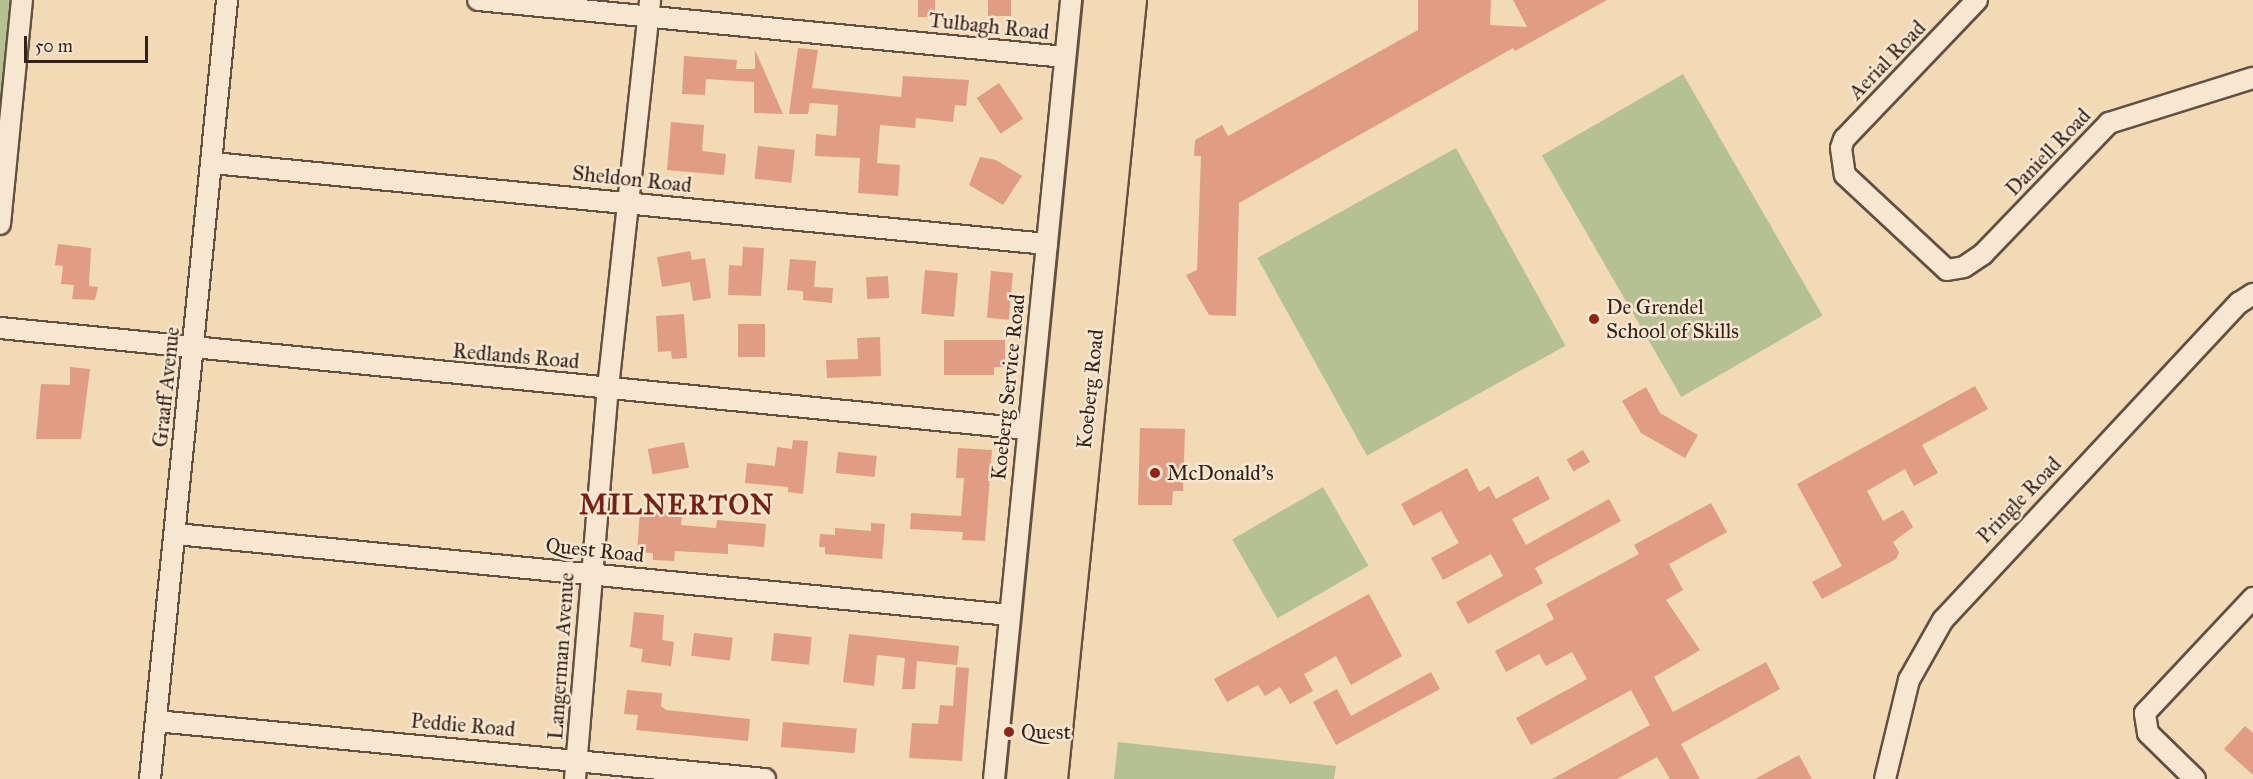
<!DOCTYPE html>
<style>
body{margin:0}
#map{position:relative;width:2253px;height:779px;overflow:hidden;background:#f3dab7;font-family:"IM FELL Great Primer",serif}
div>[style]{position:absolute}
.green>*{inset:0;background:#b5c193;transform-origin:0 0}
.building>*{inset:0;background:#e19c84;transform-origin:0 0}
.roads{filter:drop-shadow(2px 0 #635041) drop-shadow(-2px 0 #635041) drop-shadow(0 2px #635041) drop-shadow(0 -2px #635041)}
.minor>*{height:20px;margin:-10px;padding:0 10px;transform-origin:10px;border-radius:10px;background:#f7e7d0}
.primary>*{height:32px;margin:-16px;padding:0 16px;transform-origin:16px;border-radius:16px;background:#f3dab7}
.dots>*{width:16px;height:16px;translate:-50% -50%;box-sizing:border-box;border:3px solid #f7e7d0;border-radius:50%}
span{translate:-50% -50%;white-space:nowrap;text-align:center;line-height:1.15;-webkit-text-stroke:5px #f7e7d0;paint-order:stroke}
.street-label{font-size:21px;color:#33221a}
.poi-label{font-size:21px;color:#33221a}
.left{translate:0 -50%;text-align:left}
.district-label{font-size:27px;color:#7a1f14;font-weight:700;letter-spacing:1.5px}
.scale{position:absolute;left:24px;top:36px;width:124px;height:27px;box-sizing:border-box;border:3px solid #33221a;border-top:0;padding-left:8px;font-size:18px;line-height:21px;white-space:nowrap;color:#33221a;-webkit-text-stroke:4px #f7e7d0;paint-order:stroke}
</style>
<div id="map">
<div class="green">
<div style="clip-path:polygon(0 0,22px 0,0 224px)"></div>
<div style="left:1683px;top:74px;width:279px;height:163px;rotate:60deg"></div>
<div style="left:1456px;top:148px;width:226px;height:227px;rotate:61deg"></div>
<div style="left:1323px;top:487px;width:91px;height:105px;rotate:60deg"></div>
<div style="clip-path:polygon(1118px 742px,1336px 766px,1334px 779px,1114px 779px)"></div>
</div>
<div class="building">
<div style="left:918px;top:0;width:17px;height:17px"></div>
<div style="left:988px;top:0;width:23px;height:16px"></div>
<div style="clip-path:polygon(1418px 0,1491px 0,1490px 25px,1527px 27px,1513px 0,1607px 0,1515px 51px,1513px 48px,1239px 203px,1236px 316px,1209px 315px,1186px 275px,1197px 270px,1201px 156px,1194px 156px,1195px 140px,1222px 125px,1228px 136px,1418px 30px)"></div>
<div style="clip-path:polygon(798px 48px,818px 50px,812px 88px,901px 97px,903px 76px,969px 80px,966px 106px,955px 105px,953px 122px,916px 118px,915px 128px,880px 125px,877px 163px,900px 165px,898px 196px,858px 193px,860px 158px,815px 156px,816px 134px,836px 136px,838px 105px,810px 103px,808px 114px,789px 114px)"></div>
<div style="clip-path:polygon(755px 50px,783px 114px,754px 113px,754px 82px,706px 79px,705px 95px,682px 94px,684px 56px,737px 60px,736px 69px,755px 69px)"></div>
<div style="left:999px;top:83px;width:43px;height:27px;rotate:56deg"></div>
<div style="clip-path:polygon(671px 122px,704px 125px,702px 151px,726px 154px,724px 175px,667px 170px)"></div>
<div style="left:758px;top:146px;width:37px;height:33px;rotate:6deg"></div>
<div style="clip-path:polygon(980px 157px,996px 160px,1022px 176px,1003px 205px,969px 185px)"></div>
<div style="clip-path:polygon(58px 244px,91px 248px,89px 286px,98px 287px,95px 300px,72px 299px,74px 285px,61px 284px,63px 266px,55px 265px)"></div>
<div style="clip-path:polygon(743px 247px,764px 248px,761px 296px,728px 295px,729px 265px,742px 266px)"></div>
<div style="clip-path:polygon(690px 251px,692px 260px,705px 258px,711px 298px,693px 301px,690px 282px,662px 287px,657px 257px)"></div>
<div style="clip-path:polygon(790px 259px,816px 261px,814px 287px,833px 288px,832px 303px,803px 300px,803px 291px,787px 290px)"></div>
<div style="left:925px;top:270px;width:33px;height:44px;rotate:5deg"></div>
<div style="left:991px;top:271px;width:22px;height:47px;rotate:5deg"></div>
<div style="left:888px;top:276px;width:22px;height:22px;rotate:87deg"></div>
<div style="clip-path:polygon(684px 314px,687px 358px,672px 359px,671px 351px,658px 352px,656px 316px)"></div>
<div style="left:765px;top:324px;width:33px;height:27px;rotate:90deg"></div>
<div style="clip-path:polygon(880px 337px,881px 376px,827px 378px,826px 360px,858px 359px,857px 338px)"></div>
<div style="clip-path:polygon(944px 340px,1005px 340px,1005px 367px,994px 367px,994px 375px,944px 375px)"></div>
<div style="clip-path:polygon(70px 367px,90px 369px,81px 439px,36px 439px,41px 384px,70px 385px)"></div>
<div style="clip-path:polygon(1975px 386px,1988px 409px,1922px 445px,1938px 473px,1914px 486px,1905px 469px,1867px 491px,1883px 521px,1903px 510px,1913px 527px,1893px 542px,1899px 552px,1896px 559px,1822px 599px,1812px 582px,1842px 566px,1797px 484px)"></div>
<div style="clip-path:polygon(1646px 387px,1660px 413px,1698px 435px,1685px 458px,1641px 433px,1622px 401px)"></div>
<div style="clip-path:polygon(1140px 428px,1185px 429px,1183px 491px,1173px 491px,1172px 505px,1138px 505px)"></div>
<div style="clip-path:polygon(793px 440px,808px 441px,803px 494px,788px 492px,788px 487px,745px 483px,747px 463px,775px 466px,777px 447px,792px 449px)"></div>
<div style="left:684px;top:442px;width:26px;height:37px;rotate:79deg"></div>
<div style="clip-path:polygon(958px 448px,992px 450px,985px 541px,962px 540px,963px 532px,910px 529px,911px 513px,961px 516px,964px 478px,956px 478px)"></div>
<div style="left:1583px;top:450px;width:14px;height:19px;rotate:60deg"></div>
<div style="left:838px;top:452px;width:39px;height:21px;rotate:6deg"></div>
<div style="clip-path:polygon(1467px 468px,1479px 492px,1489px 486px,1496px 499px,1538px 476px,1550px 499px,1512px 519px,1526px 545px,1609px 499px,1621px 521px,1535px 568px,1543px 583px,1468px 624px,1456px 602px,1503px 576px,1491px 554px,1443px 580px,1431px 558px,1459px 543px,1441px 511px,1413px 526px,1401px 504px)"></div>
<div style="clip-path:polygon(1711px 503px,1727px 532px,1669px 564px,1683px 590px,1666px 600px,1700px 650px,1654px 677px,1673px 712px,1766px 662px,1780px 689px,1681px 744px,1700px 779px,1670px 779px,1657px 757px,1617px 779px,1552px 779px,1650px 725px,1631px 690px,1531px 745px,1516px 718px,1587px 679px,1572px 652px,1546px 666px,1539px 654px,1506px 672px,1495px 651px,1554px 619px,1546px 604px,1639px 554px,1634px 545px)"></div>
<div style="clip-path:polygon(640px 511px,682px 514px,681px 525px,716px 528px,717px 520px,766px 524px,764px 547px,728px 544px,728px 554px,675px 551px,674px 561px,653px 560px,653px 553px,637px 552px)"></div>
<div style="clip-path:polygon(871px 523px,885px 524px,882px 559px,825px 554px,825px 547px,819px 547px,820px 534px,835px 535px,835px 528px,871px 531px)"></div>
<div style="clip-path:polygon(1369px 594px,1402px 656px,1351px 685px,1336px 656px,1304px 674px,1313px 691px,1290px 704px,1280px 687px,1265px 696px,1258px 685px,1227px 702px,1214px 679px)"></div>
<div style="clip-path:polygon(634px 612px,664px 615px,662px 640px,674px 642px,671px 666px,641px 662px,643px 649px,630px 647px)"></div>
<div style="left:694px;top:633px;width:39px;height:23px;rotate:7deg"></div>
<div style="left:774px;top:633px;width:38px;height:28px;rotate:6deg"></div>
<div style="clip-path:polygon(849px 634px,959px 646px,957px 665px,917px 661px,915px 689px,902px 689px,905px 658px,877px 655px,874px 686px,843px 682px)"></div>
<div style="clip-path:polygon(956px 667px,969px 668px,962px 761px,909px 758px,912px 723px,938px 724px,940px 705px,953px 706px)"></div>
<div style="clip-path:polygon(1431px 672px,1440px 689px,1336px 745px,1313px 702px,1337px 689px,1351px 716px)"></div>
<div style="clip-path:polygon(627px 690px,662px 693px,661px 706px,666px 710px,750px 719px,748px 741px,636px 730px,638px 715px,624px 714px)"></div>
<div style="left:783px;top:722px;width:74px;height:25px;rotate:5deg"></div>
<div style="clip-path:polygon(2245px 726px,2253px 733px,2253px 775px,2224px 749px)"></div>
<div style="clip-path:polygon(1799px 755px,1812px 779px,1755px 779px)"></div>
</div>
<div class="roads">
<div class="minor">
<div style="left:478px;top:0;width:590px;rotate:5.55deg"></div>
<div style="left:1977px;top:0;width:192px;rotate:133.7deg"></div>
<div style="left:1844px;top:139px;width:9px;rotate:108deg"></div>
<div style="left:1841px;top:148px;width:27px;rotate:82deg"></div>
<div style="left:1845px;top:175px;width:139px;rotate:43deg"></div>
<div style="left:1947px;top:270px;width:17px;rotate:-10deg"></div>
<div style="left:1964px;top:267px;width:23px;rotate:-34deg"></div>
<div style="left:1983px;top:254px;width:182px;rotate:-46.1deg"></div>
<div style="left:2109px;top:123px;width:151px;rotate:-17.4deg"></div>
<div style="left:213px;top:163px;width:838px;rotate:5.55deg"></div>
<div style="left:0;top:224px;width:225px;rotate:-84.4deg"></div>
<div style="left:0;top:328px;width:1033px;rotate:5.61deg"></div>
<div style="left:176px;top:534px;width:838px;rotate:5.55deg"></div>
<div style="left:156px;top:721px;width:612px;rotate:5.44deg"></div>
<div style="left:150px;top:779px;width:783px;rotate:-84.35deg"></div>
<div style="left:575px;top:779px;width:392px;rotate:-85.2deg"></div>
<div style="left:608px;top:388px;width:390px;rotate:-83.8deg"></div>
<div style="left:994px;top:779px;width:783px;rotate:-84.35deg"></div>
<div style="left:1885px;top:779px;width:102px;rotate:-76.4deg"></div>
<div style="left:1909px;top:680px;width:69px;rotate:-60.5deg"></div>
<div style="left:1943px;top:620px;width:434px;rotate:-47deg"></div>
<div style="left:2239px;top:303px;width:17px;rotate:-33deg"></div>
<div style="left:2195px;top:779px;width:66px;rotate:-135.6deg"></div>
<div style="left:2148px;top:733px;width:20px;rotate:-99deg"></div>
<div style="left:2145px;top:713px;width:158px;rotate:-46.8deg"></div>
</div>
<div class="primary">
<div style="left:1023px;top:779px;width:783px;rotate:-84.35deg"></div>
<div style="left:1051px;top:779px;width:783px;rotate:-84.21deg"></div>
</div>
</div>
<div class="dots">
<div style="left:1594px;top:319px;background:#8f2418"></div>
<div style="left:1155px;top:473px;background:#8f2418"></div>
<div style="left:1009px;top:732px;background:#8f2418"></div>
</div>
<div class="street-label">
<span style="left:989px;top:26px;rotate:6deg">Tulbagh Road</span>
<span style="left:1887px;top:60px;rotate:-46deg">Aerial Road</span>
<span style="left:2048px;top:152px;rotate:-46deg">Daniell Road</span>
<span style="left:632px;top:179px;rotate:6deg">Sheldon Road</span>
<span style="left:516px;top:356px;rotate:5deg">Redlands Road</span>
<span style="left:166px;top:387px;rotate:-84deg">Graaff Avenue</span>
<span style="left:1008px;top:387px;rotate:-84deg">Koeberg Service Road</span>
<span style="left:1090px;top:389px;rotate:-84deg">Koeberg Road</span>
<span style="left:2019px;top:500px;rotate:-46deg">Pringle Road</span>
<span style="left:595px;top:550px;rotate:6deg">Quest Road</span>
<span style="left:561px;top:656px;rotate:-86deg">Langerman Avenue</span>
<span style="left:463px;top:725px;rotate:5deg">Peddie Road</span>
</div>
<div class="poi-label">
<span class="left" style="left:1606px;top:319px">De Grendel<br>School of Skills</span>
<span class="left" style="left:1167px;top:473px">McDonald's</span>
<span class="left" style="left:1021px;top:732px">Quest</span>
</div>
<div class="district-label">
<span style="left:677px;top:505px">MILNERTON</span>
</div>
<div class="scale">50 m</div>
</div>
